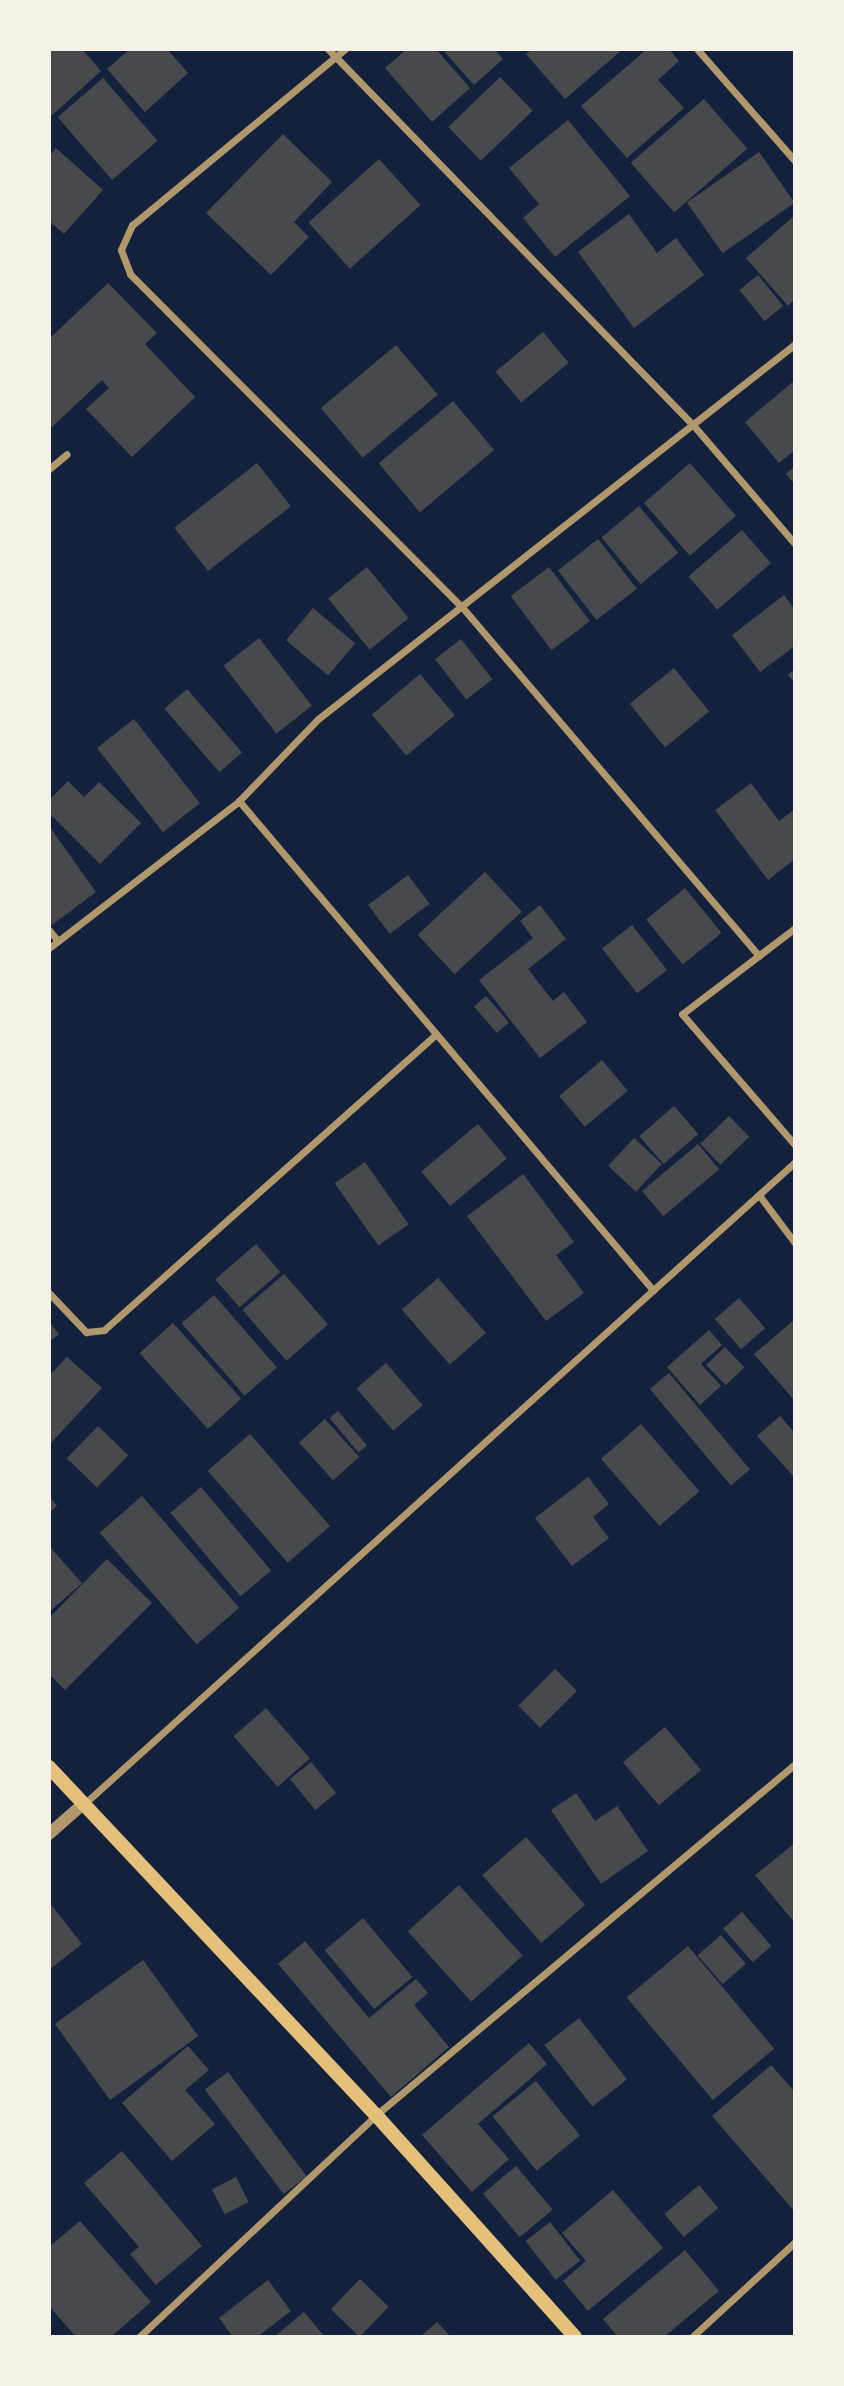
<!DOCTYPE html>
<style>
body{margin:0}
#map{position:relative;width:844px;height:2386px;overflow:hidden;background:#14213d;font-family:"Space Grotesk",sans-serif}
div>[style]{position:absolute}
.building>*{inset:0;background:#48494c;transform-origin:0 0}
.minor>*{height:7px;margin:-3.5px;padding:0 3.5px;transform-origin:3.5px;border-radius:3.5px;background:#b1986c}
.tertiary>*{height:12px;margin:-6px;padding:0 6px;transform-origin:6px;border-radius:6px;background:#b1986c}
.secondary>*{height:14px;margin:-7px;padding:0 7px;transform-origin:7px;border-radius:7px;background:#e5c07b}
span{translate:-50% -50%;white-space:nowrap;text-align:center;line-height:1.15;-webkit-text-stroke:5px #f6f1e7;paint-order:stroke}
.frame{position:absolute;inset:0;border:51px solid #f6f1e7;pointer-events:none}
</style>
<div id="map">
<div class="building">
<div style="clip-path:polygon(49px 49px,82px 49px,101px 71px,49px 118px)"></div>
<div style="clip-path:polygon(130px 49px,167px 49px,188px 73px,145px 112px,107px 69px)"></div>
<div style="clip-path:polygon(407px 49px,436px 49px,470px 88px,432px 122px,385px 68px)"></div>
<div style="clip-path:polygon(442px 49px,494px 49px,503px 59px,474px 85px)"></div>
<div style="clip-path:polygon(532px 49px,623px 49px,565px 99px,526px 54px)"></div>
<div style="clip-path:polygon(647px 49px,669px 49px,679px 61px,658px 80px,684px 108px,627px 158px,581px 106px)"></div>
<div style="left:500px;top:77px;width:47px;height:72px;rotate:46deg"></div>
<div style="left:103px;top:78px;width:83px;height:60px;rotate:49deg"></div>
<div style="left:704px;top:99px;width:66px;height:97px;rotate:49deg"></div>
<div style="clip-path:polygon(568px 120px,630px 196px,555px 257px,523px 218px,539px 204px,509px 168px)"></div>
<div style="clip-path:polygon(283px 134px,332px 182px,294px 222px,309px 237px,271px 275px,206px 213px)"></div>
<div style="clip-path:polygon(56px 148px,103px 190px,64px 234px,49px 221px,49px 156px)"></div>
<div style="left:759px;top:152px;width:62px;height:88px;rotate:55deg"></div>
<div style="left:379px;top:159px;width:62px;height:95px;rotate:48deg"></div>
<div style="clip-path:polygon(629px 214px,657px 253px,676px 238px,704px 275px,634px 328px,578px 252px)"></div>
<div style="clip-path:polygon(795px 215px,795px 299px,788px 306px,746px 258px)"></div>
<div style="left:758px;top:275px;width:40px;height:24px;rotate:51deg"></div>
<div style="clip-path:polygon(108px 283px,157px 333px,145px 344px,195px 397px,132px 457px,86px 409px,109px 388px,102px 380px,52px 427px,49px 424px,49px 339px)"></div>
<div style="left:543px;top:332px;width:40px;height:62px;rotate:50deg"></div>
<div style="left:396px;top:345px;width:65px;height:98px;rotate:50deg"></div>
<div style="clip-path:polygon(795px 380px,795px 450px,779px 463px,745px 422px)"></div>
<div style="left:453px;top:401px;width:64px;height:97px;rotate:50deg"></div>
<div style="left:257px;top:463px;width:55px;height:105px;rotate:52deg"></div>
<div style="left:690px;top:463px;width:70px;height:61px;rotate:49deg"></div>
<div style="clip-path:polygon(795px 466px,795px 485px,786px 474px)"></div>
<div style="left:639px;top:506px;width:61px;height:49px;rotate:50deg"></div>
<div style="left:742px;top:530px;width:44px;height:71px;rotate:49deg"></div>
<div style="left:598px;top:539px;width:63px;height:51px;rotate:52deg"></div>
<div style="left:367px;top:567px;width:66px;height:50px;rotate:51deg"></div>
<div style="left:549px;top:567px;width:68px;height:48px;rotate:53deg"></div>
<div style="clip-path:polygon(784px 595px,795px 610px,795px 646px,760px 672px,732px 635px)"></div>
<div style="left:313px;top:608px;width:55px;height:42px;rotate:40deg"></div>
<div style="left:259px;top:638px;width:86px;height:45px;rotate:52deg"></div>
<div style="left:461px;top:639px;width:51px;height:33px;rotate:52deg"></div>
<div style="left:674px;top:668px;width:56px;height:57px;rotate:51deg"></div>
<div style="clip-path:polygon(795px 669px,795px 683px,788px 675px)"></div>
<div style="left:420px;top:674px;width:54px;height:63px;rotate:50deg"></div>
<div style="left:187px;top:689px;width:84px;height:30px;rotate:49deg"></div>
<div style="left:134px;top:719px;width:107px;height:47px;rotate:52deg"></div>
<div style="clip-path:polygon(68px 781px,84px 797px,99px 782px,141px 823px,100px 864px,49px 813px,49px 800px)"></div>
<div style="clip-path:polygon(751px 783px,779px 821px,795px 809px,795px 859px,768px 880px,715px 810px)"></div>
<div style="clip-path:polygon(49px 826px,96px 892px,52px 925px,49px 921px)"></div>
<div style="left:485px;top:872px;width:54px;height:92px;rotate:47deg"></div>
<div style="left:408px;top:875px;width:36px;height:50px;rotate:53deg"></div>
<div style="left:685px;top:888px;width:58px;height:50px;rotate:51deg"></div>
<div style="clip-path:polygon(540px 905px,566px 939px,528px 969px,553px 1001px,564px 992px,587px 1022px,540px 1058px,479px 980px,533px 938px,520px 921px)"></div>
<div style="left:632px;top:925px;width:57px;height:38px;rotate:52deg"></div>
<div style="left:486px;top:996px;width:35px;height:16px;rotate:49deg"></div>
<div style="left:602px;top:1060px;width:40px;height:56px;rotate:50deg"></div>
<div style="left:674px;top:1106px;width:37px;height:46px;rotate:49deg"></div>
<div style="left:729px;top:1116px;width:29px;height:40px;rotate:46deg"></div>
<div style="left:478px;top:1124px;width:45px;height:74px;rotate:50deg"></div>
<div style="left:634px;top:1138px;width:38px;height:38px;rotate:43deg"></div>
<div style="left:698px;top:1144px;width:33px;height:73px;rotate:50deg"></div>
<div style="left:365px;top:1162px;width:76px;height:37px;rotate:55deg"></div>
<div style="clip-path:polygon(523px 1174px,574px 1242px,556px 1255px,584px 1293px,546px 1321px,467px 1216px)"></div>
<div style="left:256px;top:1244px;width:37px;height:54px;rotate:49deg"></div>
<div style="left:284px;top:1274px;width:67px;height:55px;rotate:49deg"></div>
<div style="left:438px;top:1278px;width:73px;height:48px;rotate:49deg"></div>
<div style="left:214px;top:1295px;width:96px;height:43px;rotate:49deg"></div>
<div style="left:739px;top:1298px;width:40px;height:32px;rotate:49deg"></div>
<div style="clip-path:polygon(795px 1319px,795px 1401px,754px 1354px)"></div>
<div style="clip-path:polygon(49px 1322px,59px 1334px,49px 1342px)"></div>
<div style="left:173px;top:1323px;width:102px;height:45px;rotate:48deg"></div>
<div style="clip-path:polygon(709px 1330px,722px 1345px,701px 1364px,721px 1386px,700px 1405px,667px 1367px)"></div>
<div style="left:725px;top:1347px;width:28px;height:26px;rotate:46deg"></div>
<div style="clip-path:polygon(67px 1357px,102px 1388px,49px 1445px,49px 1376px)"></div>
<div style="left:386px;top:1363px;width:56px;height:39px;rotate:49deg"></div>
<div style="left:669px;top:1373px;width:126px;height:25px;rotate:50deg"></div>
<div style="left:338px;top:1411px;width:45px;height:11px;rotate:50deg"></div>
<div style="clip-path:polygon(780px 1416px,795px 1433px,795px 1478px,757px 1436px)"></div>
<div style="left:325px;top:1419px;width:51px;height:35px;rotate:48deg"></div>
<div style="left:641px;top:1424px;width:89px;height:53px;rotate:49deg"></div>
<div style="left:98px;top:1426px;width:42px;height:45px;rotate:44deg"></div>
<div style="left:250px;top:1434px;width:122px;height:56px;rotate:49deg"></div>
<div style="clip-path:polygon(588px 1477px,609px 1504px,593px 1517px,609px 1538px,572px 1566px,535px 1518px)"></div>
<div style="left:201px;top:1487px;width:109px;height:40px;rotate:50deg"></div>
<div style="clip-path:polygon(49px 1496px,57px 1506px,49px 1513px)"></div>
<div style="left:142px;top:1496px;width:148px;height:56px;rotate:49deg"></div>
<div style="clip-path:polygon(49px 1546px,82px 1583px,49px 1612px)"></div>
<div style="clip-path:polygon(107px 1559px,152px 1603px,65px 1690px,49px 1674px,49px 1618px)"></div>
<div style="left:555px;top:1669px;width:31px;height:52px;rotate:45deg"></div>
<div style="left:266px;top:1708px;width:67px;height:43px;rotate:49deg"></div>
<div style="left:665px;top:1727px;width:56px;height:55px;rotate:50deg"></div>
<div style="left:311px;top:1762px;width:40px;height:27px;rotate:51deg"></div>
<div style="clip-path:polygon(576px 1793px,595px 1821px,617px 1806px,648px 1851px,601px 1884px,551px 1810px)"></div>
<div style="left:526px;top:1837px;width:90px;height:58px;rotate:49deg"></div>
<div style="clip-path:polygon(795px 1843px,795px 1923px,755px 1875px)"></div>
<div style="left:459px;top:1885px;width:95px;height:69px;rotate:48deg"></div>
<div style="clip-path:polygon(49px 1902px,82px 1944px,49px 1970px)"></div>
<div style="left:742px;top:1912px;width:45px;height:25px;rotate:49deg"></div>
<div style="left:363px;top:1918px;width:77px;height:50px;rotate:50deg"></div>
<div style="left:721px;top:1935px;width:38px;height:31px;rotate:49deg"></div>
<div style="clip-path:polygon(305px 1941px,369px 2018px,416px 1979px,428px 1993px,414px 2005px,449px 2047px,391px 2097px,278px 1964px)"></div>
<div style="left:688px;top:1946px;width:134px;height:80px;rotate:50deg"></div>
<div style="left:143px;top:1960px;width:94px;height:109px;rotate:54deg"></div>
<div style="left:579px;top:2018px;width:78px;height:44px;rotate:52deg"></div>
<div style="clip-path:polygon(529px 2043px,547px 2064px,478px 2124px,509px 2159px,472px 2192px,422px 2135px)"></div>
<div style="clip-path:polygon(188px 2046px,209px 2070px,185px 2090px,215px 2124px,172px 2161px,122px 2103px)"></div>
<div style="clip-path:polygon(771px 2065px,795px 2092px,795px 2212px,712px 2116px)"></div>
<div style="left:228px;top:2072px;width:131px;height:29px;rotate:53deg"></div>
<div style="left:536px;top:2081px;width:70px;height:56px;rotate:51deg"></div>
<div style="clip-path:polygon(122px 2151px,202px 2246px,156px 2285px,130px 2254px,139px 2247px,84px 2183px)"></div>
<div style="left:516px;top:2166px;width:57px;height:43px;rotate:50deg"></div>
<div style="left:236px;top:2177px;width:28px;height:27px;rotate:63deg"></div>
<div style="left:699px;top:2185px;width:30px;height:45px;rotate:50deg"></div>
<div style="clip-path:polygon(613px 2190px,663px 2248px,588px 2311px,563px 2281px,586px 2261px,562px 2233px)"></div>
<div style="clip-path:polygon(80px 2221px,151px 2302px,111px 2337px,76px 2337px,49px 2306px,49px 2247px)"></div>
<div style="left:550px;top:2222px;width:49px;height:31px;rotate:52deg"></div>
<div style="clip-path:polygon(685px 2250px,719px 2291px,664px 2337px,618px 2337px,603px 2319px)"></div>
<div style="left:360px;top:2279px;width:40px;height:42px;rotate:44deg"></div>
<div style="clip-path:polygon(268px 2280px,291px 2311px,257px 2337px,233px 2337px,219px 2318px)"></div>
<div style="clip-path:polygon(304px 2312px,325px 2337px,274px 2337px)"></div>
<div style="clip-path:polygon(437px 2322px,451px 2337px,420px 2337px)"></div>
</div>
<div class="minor">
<div style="left:328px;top:49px;width:525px;rotate:45.85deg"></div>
<div style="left:694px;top:426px;width:155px;rotate:49.4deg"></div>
<div style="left:345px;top:49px;width:276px;rotate:140.4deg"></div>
<div style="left:132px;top:225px;width:27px;rotate:114deg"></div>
<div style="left:121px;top:250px;width:26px;rotate:69deg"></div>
<div style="left:130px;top:274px;width:470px;rotate:45.1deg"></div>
<div style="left:462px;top:607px;width:458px;rotate:49.6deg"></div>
<div style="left:697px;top:49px;width:149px;rotate:48.8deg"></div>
<div style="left:49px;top:469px;width:23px;rotate:-40deg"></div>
<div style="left:239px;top:801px;width:641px;rotate:49.75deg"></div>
<div style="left:795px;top:928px;width:142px;rotate:142.7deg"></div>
<div style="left:682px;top:1014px;width:173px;rotate:49.2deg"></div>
<div style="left:49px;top:930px;width:14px;rotate:51deg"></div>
<div style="left:49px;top:948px;width:240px;rotate:-37.7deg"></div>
<div style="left:239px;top:801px;width:114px;rotate:-46.1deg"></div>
<div style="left:318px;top:719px;width:607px;rotate:-38.17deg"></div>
<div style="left:759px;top:1195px;width:60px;rotate:53.1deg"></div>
<div style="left:49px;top:1293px;width:54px;rotate:46.5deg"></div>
<div style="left:86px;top:1332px;width:18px;rotate:-6deg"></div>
<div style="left:104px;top:1330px;width:443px;rotate:-41.7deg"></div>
<div style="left:84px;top:1804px;width:958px;rotate:-42.08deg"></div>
<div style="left:139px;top:2337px;width:325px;rotate:-43.1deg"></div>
<div style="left:376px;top:2115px;width:547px;rotate:-39.95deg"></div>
<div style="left:692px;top:2337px;width:140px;rotate:-42.7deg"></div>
</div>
<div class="tertiary">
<div style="left:49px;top:1834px;width:45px;rotate:-41.4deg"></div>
</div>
<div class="secondary">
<div style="left:49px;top:1767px;width:478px;rotate:46.8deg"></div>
<div style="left:376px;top:2115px;width:298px;rotate:48.1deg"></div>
</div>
<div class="frame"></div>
</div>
